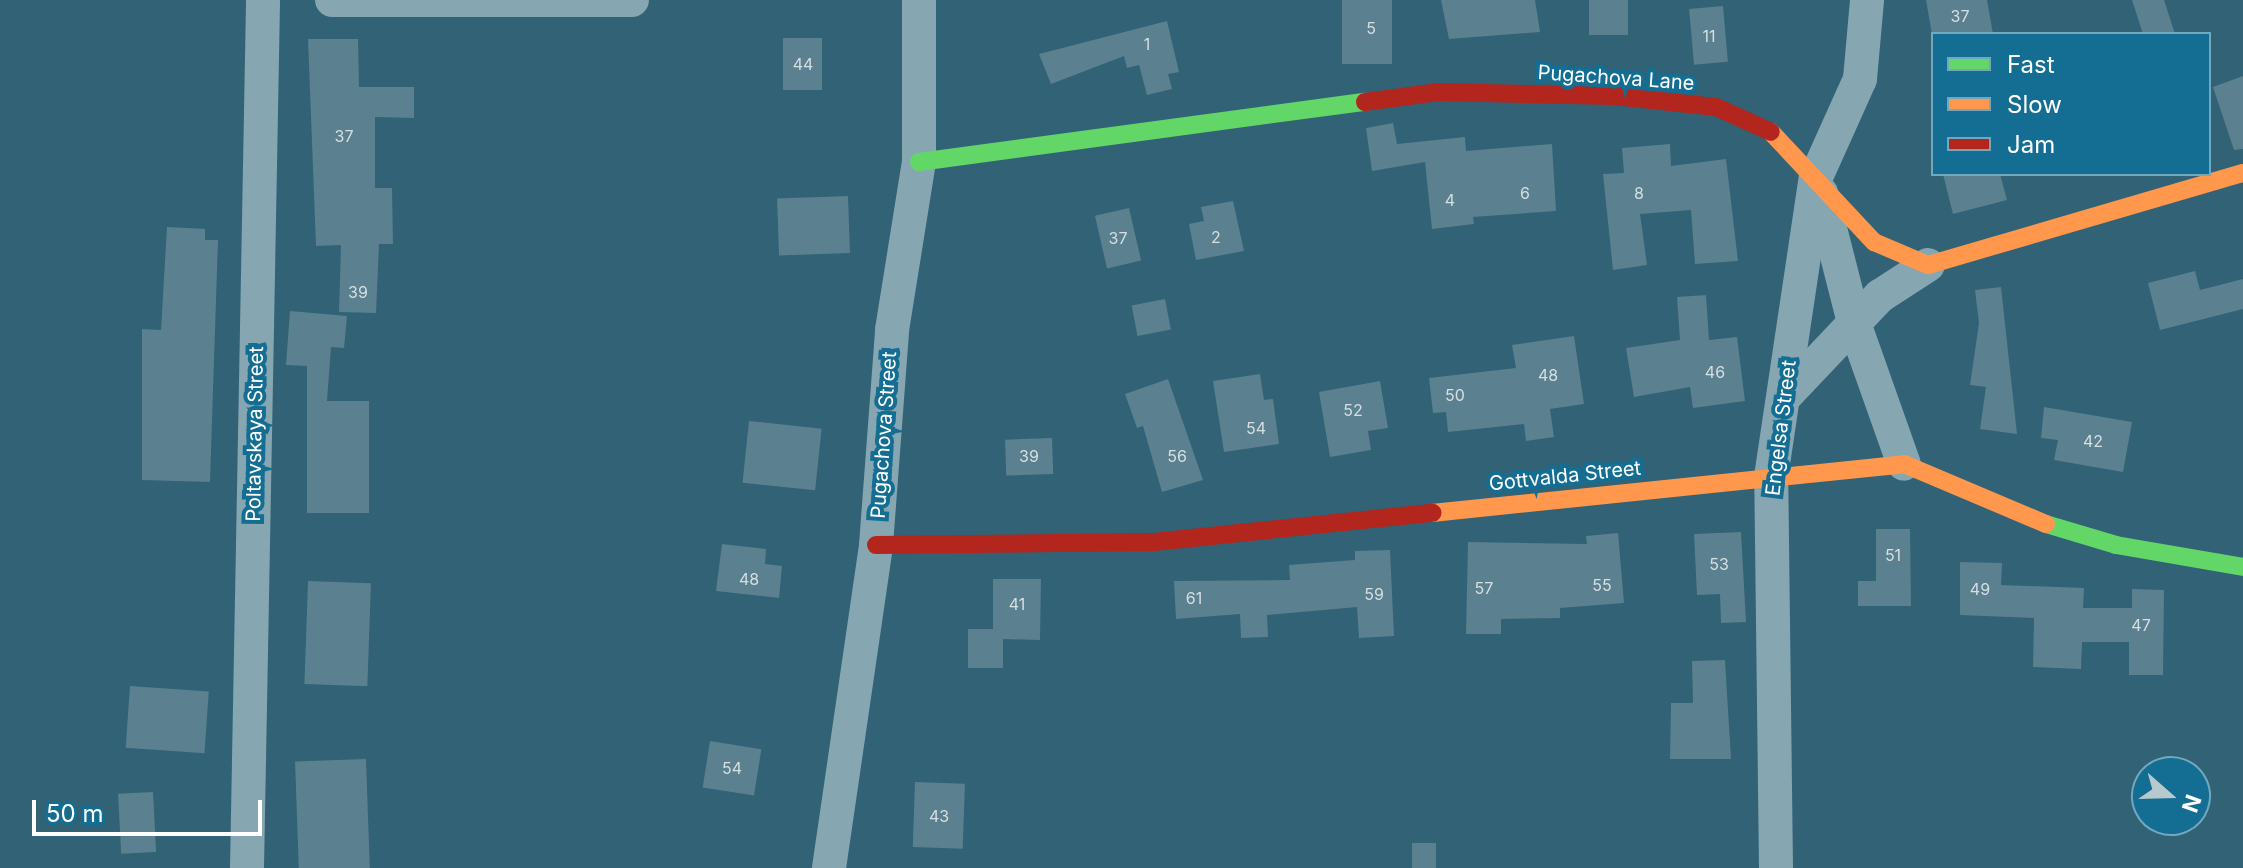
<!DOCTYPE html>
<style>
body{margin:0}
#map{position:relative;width:2243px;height:868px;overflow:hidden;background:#316276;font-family:Inter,sans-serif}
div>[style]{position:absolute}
.building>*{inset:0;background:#5b808f;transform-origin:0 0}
.street>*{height:34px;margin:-17px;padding:0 17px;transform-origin:17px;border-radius:17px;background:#86a6b2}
.fast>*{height:18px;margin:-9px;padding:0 9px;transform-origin:9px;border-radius:9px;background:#63d668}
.slow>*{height:18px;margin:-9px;padding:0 9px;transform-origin:9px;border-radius:9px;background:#ff974d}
.jam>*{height:18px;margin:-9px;padding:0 9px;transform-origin:9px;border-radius:9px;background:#b3261e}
span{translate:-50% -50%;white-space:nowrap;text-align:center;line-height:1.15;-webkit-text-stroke:8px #146e93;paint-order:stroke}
.number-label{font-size:16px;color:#d6dfe3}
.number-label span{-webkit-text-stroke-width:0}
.street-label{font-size:20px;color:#fff}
.legend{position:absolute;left:1931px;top:32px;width:280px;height:144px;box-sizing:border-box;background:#146e93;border:2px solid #72a8be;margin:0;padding:10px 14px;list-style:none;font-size:24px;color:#fff}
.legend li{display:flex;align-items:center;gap:16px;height:40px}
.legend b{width:40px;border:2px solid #72a8be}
.north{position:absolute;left:2131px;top:756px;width:80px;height:80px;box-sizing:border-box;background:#146e93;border:2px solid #72a8be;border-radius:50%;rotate:110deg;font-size:22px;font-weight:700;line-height:32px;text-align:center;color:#fff}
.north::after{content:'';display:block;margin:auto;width:28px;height:36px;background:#b7c8cf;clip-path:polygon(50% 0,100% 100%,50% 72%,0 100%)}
.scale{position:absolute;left:32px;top:800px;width:230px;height:36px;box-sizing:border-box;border:4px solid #fff;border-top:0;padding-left:10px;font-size:24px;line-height:28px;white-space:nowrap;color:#fff;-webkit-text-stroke:6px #146e93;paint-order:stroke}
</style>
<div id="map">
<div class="building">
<div style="left:1342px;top:0;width:50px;height:64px"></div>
<div style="clip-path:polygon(1441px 0,1535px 0,1540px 32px,1449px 39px)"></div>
<div style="left:1589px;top:0;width:39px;height:35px"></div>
<div style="clip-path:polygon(1926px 0,1987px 0,1993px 34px,1932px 34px)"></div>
<div style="clip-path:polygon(2132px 0,2164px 0,2175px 34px,2143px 34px)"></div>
<div style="left:1723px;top:6px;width:56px;height:34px;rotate:85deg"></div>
<div style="clip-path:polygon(1167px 21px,1179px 72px,1168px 74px,1172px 89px,1147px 95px,1139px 65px,1127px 68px,1124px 56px,1051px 84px,1039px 54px)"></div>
<div style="left:783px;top:38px;width:39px;height:52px"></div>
<div style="clip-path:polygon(308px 39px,358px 39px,359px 87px,414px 87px,414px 118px,375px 117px,375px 188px,392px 188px,393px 244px,379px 244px,376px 313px,339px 312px,341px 245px,316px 246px)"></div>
<div style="clip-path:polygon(2243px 76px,2243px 149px,2234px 150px,2213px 87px)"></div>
<div style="clip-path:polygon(1393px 123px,1397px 144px,1465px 137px,1466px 151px,1552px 144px,1556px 211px,1473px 217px,1474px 224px,1432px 229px,1425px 162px,1372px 171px,1366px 128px)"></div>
<div style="clip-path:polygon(1670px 144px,1671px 166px,1726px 159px,1738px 261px,1695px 264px,1691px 210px,1640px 214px,1647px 265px,1613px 270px,1603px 174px,1624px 173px,1622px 148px)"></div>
<div style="clip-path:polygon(1943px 174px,2000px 174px,2007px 200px,1953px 214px)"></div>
<div style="left:848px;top:196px;width:57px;height:71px;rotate:88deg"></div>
<div style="clip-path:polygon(1233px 201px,1244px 251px,1196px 260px,1189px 224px,1204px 221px,1201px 207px)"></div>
<div style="left:1129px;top:208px;width:54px;height:35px;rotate:77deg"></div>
<div style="clip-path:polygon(167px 227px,205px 229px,205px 240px,218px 240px,210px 482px,142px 480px,142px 329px,161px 330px)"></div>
<div style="clip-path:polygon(2195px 271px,2200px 290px,2243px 279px,2243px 309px,2160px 330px,2148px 283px)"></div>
<div style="clip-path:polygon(2001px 287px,2017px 434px,1980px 429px,1986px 387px,1970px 385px,1979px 323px,1975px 290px)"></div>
<div style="clip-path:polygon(1706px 295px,1709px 340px,1737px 337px,1745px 401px,1693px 408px,1690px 387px,1634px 397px,1626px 348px,1680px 340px,1677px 297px)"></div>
<div style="left:1165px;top:299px;width:31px;height:34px;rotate:79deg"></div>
<div style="clip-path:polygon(290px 311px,347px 316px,344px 348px,331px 347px,327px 401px,369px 401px,369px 513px,307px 513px,307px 366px,286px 365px)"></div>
<div style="clip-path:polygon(1574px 336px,1584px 404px,1550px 409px,1554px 437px,1526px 441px,1524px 424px,1448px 432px,1446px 412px,1433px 413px,1429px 378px,1516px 368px,1512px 345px)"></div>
<div style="clip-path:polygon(1260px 374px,1264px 400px,1273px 399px,1279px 444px,1224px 452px,1213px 381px)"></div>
<div style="clip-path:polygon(1168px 379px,1203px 480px,1162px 492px,1143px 426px,1137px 428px,1125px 394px)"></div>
<div style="clip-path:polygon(1380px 381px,1388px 428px,1368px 431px,1371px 450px,1330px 457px,1319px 392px)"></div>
<div style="clip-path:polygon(2044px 407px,2132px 422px,2123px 472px,2054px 460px,2058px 440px,2041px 438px)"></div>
<div style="left:749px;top:421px;width:73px;height:62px;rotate:6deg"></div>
<div style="left:1052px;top:438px;width:36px;height:47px;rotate:88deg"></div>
<div style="clip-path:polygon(1876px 529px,1910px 529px,1911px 606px,1858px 606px,1858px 581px,1876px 581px)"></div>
<div style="clip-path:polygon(1741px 532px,1746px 622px,1721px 623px,1720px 594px,1697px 595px,1694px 534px)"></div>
<div style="clip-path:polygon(1618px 533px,1624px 603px,1560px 608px,1560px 618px,1501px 619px,1501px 634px,1466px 634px,1468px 542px,1587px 544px,1586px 536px)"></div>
<div style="clip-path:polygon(722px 544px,766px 549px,765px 564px,782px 566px,779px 598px,716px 591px)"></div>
<div style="clip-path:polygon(1390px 550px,1394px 636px,1359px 638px,1357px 607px,1267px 615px,1268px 637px,1241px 638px,1240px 614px,1176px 619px,1174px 581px,1290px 580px,1289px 565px,1355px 560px,1355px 551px)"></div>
<div style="clip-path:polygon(1960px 562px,2002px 563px,2001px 585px,2084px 588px,2083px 608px,2132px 608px,2132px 589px,2164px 590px,2163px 675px,2129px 675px,2129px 642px,2082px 642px,2081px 669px,2033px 667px,2034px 618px,1960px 615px)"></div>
<div style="clip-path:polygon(993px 579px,1041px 579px,1040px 640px,1003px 639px,1003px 668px,968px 668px,968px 629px,993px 629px)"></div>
<div style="left:308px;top:581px;width:63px;height:103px;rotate:2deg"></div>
<div style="clip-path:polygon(1725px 660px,1731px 759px,1670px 759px,1671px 703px,1693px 703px,1692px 661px)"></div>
<div style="left:130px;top:686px;width:79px;height:62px;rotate:4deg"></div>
<div style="left:710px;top:741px;width:52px;height:47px;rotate:9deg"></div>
<div style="left:366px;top:759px;width:109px;height:71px;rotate:88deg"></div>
<div style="left:915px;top:782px;width:50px;height:65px;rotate:2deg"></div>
<div style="left:153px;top:792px;width:60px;height:35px;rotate:87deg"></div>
<div style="left:1412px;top:843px;width:24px;height:25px"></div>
</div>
<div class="street">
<div style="left:332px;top:0;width:300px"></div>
<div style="left:1821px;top:193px;width:137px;rotate:75.7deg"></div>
<div style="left:1855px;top:326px;width:146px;rotate:70.5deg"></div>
<div style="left:1785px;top:396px;width:138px;rotate:-46.5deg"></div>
<div style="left:1880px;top:296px;width:57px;rotate:-32.9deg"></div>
<div style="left:247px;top:868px;width:868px;rotate:-88.94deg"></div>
<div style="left:829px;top:868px;width:326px;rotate:-81.7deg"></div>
<div style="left:876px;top:545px;width:216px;rotate:-85.7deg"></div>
<div style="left:892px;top:330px;width:170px;rotate:-80.9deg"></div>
<div style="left:919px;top:162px;width:162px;rotate:-90deg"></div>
<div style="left:1776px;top:868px;width:391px;rotate:-90.7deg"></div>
<div style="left:1771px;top:477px;width:303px;rotate:-81.5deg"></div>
<div style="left:1816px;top:177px;width:107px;rotate:-65.8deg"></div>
<div style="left:1860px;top:79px;width:79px;rotate:-84.9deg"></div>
</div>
<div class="fast">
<div style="left:919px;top:162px;width:450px;rotate:-7.7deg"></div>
<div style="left:2046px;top:524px;width:73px;rotate:16.7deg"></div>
<div style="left:2116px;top:545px;width:129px;rotate:9.8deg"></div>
</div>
<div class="slow">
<div style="left:1771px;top:132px;width:151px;rotate:46.9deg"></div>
<div style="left:1874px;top:242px;width:59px;rotate:23.1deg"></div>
<div style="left:1928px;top:265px;width:328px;rotate:-16.3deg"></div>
<div style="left:1432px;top:513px;width:475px;rotate:-5.9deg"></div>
<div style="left:1904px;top:464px;width:154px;rotate:22.9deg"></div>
</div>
<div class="jam">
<div style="left:1365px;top:102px;width:75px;rotate:-7.7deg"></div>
<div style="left:1439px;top:92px;width:175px;rotate:1.3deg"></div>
<div style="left:1614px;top:96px;width:103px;rotate:6.2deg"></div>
<div style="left:1716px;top:107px;width:60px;rotate:24.4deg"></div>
<div style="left:876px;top:545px;width:278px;rotate:-0.6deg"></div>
<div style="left:1154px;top:542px;width:280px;rotate:-6deg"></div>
</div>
<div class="number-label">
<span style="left:1960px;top:16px">37</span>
<span style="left:1371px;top:28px">5</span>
<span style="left:1709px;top:36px">11</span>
<span style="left:1147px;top:44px">1</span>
<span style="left:803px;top:64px">44</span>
<span style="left:344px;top:136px">37</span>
<span style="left:1525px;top:193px">6</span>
<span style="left:1639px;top:193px">8</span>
<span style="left:1450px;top:200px">4</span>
<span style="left:1216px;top:237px">2</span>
<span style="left:1118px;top:238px">37</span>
<span style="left:358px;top:292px">39</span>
<span style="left:1715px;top:372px">46</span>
<span style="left:1548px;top:375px">48</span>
<span style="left:1455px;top:395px">50</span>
<span style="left:1353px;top:410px">52</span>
<span style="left:1256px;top:428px">54</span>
<span style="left:2093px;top:441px">42</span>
<span style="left:1029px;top:456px">39</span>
<span style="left:1177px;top:456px">56</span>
<span style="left:1893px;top:555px">51</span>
<span style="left:1719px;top:564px">53</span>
<span style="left:749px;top:579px">48</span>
<span style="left:1602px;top:585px">55</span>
<span style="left:1484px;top:588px">57</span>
<span style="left:1980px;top:589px">49</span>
<span style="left:1374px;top:594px">59</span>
<span style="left:1194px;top:598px">61</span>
<span style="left:1017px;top:604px">41</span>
<span style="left:2141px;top:625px">47</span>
<span style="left:732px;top:768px">54</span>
<span style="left:939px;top:816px">43</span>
</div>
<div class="street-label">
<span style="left:1616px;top:78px;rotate:4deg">Pugachova Lane</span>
<span style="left:1781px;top:428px;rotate:-83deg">Engelsa Street</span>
<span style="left:255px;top:434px;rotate:-89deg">Poltavskaya Street</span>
<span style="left:884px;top:435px;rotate:-86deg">Pugachova Street</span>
<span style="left:1565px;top:476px;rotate:-6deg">Gottvalda Street</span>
</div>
<ul class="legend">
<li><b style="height:10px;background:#63d668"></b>Fast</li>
<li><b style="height:10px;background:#ff974d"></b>Slow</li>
<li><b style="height:10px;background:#b3261e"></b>Jam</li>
</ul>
<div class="north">N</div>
<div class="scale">50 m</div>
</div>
